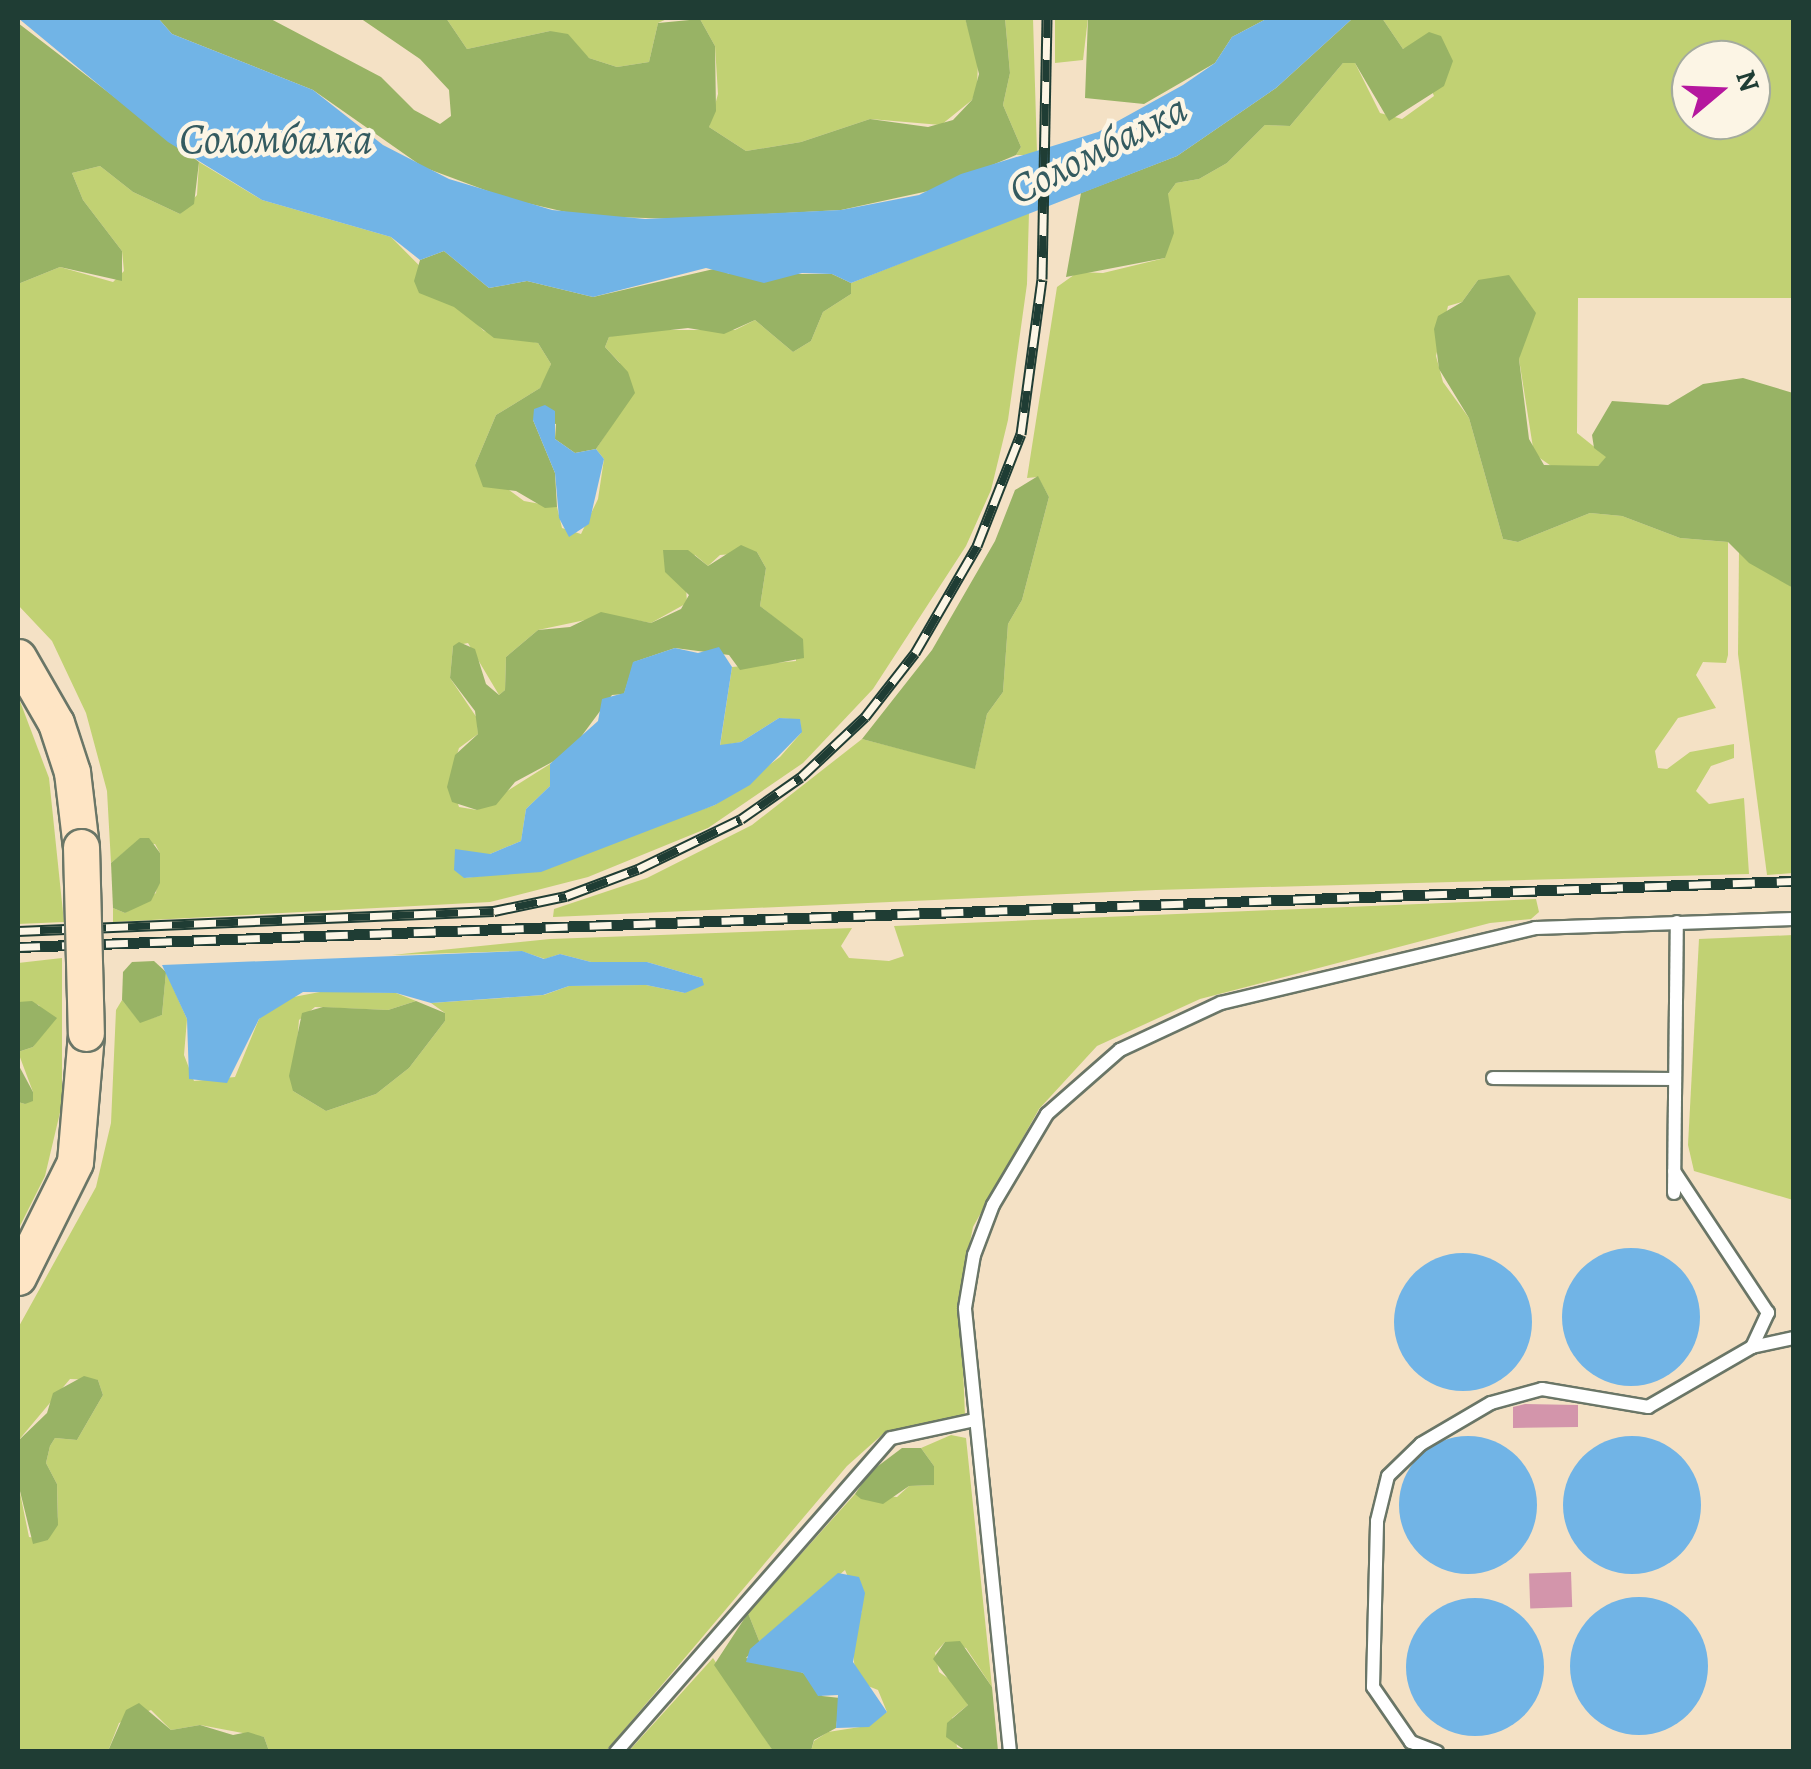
<!DOCTYPE html>
<meta charset="utf-8">
<style>
body{margin:0}
#map{position:relative;width:1811px;height:1769px;overflow:hidden;background:#f4e1c5;font-family:Alegreya,serif}
div>[style]{position:absolute}
.green>*{inset:0;background:#c1d173}
.forest>*{inset:0;background:#98b365}
.water>*{inset:0;background:#71b4e6}
.round{border-radius:50%}
.building>*{inset:0;background:#d395ab;transform-origin:0 0}
.roads{filter:drop-shadow(2px 0 #6a7667) drop-shadow(-2px 0 #6a7667) drop-shadow(0 2px #6a7667) drop-shadow(0 -2px #6a7667)}
.service>*{height:12px;margin:-6px;padding:0 6px;transform-origin:6px;border-radius:6px;background:#fff}
.secondary>*{height:35px;margin:-17.5px;padding:0 17.5px;transform-origin:17.5px;border-radius:17.5px;background:#fee5c5}
.rail>*{height:11px;margin-top:-5.5px;transform-origin:0;background:repeating-linear-gradient(90deg,#fcf5e5 0 22px,#1f3d34 0 44px);box-sizing:border-box;border-block:2px solid #1f3d34}
.bridges{filter:drop-shadow(2px 0 #6a7667) drop-shadow(-2px 0 #6a7667) drop-shadow(0 2px #6a7667) drop-shadow(0 -2px #6a7667)}
.secondary-bridge>*{height:35px;margin:-17.5px;padding:0 17.5px;transform-origin:17.5px;border-radius:17.5px;background:#fee5c5}
span{translate:-50% -50%;white-space:nowrap;text-align:center;line-height:1.15;-webkit-text-stroke:9px #fcf5e5;paint-order:stroke}
.water-label{font-size:42px;color:#345b60;font-style:italic}
.frame{position:absolute;inset:0;border:20px solid #1f3d34;pointer-events:none}
.north{position:absolute;left:1671px;top:40px;width:100px;height:100px;box-sizing:border-box;background:#fcf5e5;border:2px solid #a4ab9e;border-radius:50%;rotate:71deg;font-size:28px;font-weight:700;line-height:40px;text-align:center;color:#1f3d34}
.north::after{content:'';display:block;margin:auto;width:35px;height:45px;background:#b5179e;clip-path:polygon(50% 0,100% 100%,50% 72%,0 100%)}
</style>
<div id="map">
<div class="green">
<div style="clip-path:polygon(446px 18px,669px 18px,658px 23px,649px 62px,617px 67px,589px 58px,550px 31px,467px 49px)"></div>
<div style="clip-path:polygon(692px 18px,965px 18px,978px 61px,977px 88px,972px 100px,941px 125px,870px 119px,801px 142px,746px 151px,709px 127px,718px 94px,715px 46px,700px 19px)"></div>
<div style="clip-path:polygon(1005px 18px,1033px 18px,1037px 153px,1024px 155px,1016px 155px,1021px 147px,1003px 105px,1010px 73px)"></div>
<div style="clip-path:polygon(1055px 18px,1088px 18px,1083px 60px,1055px 63px)"></div>
<div style="clip-path:polygon(evenodd,1382px 18px,1793px 18px,1793px 298px,1578px 298px,1577px 433px,1607px 457px,1598px 466px,1557px 470px,1534px 454px,1519px 359px,1527px 300px,1516px 290px,1478px 280px,1462px 302px,1448px 306px,1436px 356px,1443px 382px,1469px 418px,1503px 539px,1518px 542px,1590px 513px,1622px 516px,1680px 538px,1728px 542px,1728px 655px,1726px 663px,1703px 662px,1696px 675px,1716px 708px,1678px 718px,1655px 751px,1658px 768px,1667px 769px,1690px 752px,1734px 744px,1734px 758px,1711px 766px,1696px 791px,1709px 804px,1744px 798px,1749px 874px,1156px 890px,553px 917px,554px 909px,647px 878px,752px 825px,862px 739px,975px 768px,987px 714px,1003px 692px,1008px 624px,1022px 600px,1049px 497px,1038px 477px,1027px 478px,1057px 287px,1078px 272px,1103px 273px,1165px 258px,1168px 194px,1176px 183px,1199px 179px,1227px 163px,1265px 125px,1290px 126px,1343px 63px,1355px 63px,1380px 113px,1402px 119px,1434px 96px,1413px 45px,1403px 49px,1382px 18px,1691px 60px,1751px 60px,1751px 120px,1691px 120px,1691px 60px)"></div>
<div style="clip-path:polygon(evenodd,199px 162px,262px 200px,391px 237px,484px 331px,538px 343px,551px 364px,546px 377px,540px 388px,496px 415px,475px 465px,524px 501px,557px 507px,562px 528px,581px 534px,598px 499px,604px 459px,596px 449px,610px 428px,620px 363px,605px 347px,609px 337px,630px 330px,735px 330px,755px 320px,793px 352px,811px 341px,823px 312px,851px 294px,851px 283px,1029px 212px,1027px 284px,1008px 420px,991px 490px,966px 546px,873px 689px,803px 763px,708px 828px,588px 877px,490px 902px,113px 922px,113px 908px,125px 913px,156px 893px,160px 853px,155px 844px,128px 849px,111px 863px,107px 791px,86px 713px,52px 641px,18px 605px,18px 284px,60px 267px,113px 282px,124px 271px,122px 251px,83px 200px,72px 173px,100px 166px,133px 192px,180px 214px,197px 195px,199px 162px,757px 552px,766px 568px,760px 606px,796px 635px,796px 661px,732px 667px,720px 746px,741px 742px,779px 718px,800px 720px,801px 733px,780px 757px,715px 805px,589px 848px,553px 867px,465px 878px,490px 854px,521px 841px,526px 809px,550px 786px,550px 764px,477px 810px,459px 807px,450px 778px,459px 748px,478px 734px,477px 718px,450px 678px,453px 646px,468px 643px,499px 695px,505px 690px,506px 657px,538px 630px,609px 615px,651px 623px,687px 603px,686px 587px,671px 577px,695px 555px,708px 566px,720px 555px,757px 552px)"></div>
<div style="clip-path:polygon(1739px 551px,1793px 588px,1793px 873px,1767px 875px,1738px 654px)"></div>
<div style="clip-path:polygon(18px 696px,49px 778px,64px 922px,18px 924px)"></div>
<div style="clip-path:polygon(1536px 899px,1539px 912px,1531px 919px,1490px 923px,1200px 999px,1097px 1046px,1039px 1109px,973px 1227px,960px 1293px,965px 1416px,884px 1433px,847px 1466px,606px 1751px,269px 1751px,264px 1737px,200px 1725px,171px 1730px,151px 1710px,119px 1723px,108px 1751px,18px 1751px,18px 1483px,29px 1537px,48px 1540px,58px 1517px,57px 1484px,46px 1463px,50px 1446px,55px 1438px,77px 1440px,103px 1395px,98px 1380px,70px 1379px,18px 1441px,18px 1328px,96px 1187px,111px 1123px,116px 1010px,122px 1000px,140px 1022px,162px 1015px,166px 972px,187px 1019px,184px 1055px,194px 1081px,235px 1077px,259px 1019px,283px 999px,325px 991px,396px 993px,416px 1001px,388px 1010px,315px 1007px,299px 1020px,293px 1091px,326px 1111px,376px 1094px,409px 1068px,445px 1021px,445px 1013px,431px 1003px,544px 995px,569px 986px,646px 985px,685px 993px,702px 978px,647px 962px,591px 962px,560px 954px,545px 959px,521px 951px,392px 955px,550px 939px,852px 928px,841px 946px,849px 958px,889px 961px,904px 956px,894px 926px)"></div>
<div style="clip-path:polygon(1793px 935px,1794px 935px,1793px 1200px,1694px 1171px,1688px 1145px,1699px 939px)"></div>
<div style="clip-path:polygon(62px 958px,62px 1104px,45px 1176px,18px 1230px,18px 1102px,25px 1104px,33px 1092px,18px 1052px,33px 1047px,47px 1026px,39px 1005px,18px 1002px,18px 963px)"></div>
<div style="clip-path:polygon(951px 1435px,966px 1438px,992px 1687px,966px 1648px,945px 1642px,935px 1653px,939px 1672px,958px 1685px,968px 1705px,952px 1718px,957px 1747px,966px 1751px,811px 1751px,814px 1741px,828px 1732px,860px 1727px,887px 1712px,878px 1690px,863px 1684px,855px 1670px,852px 1645px,862px 1610px,845px 1570px,760px 1643px,748px 1613px,855px 1494px,897px 1497px,909px 1486px,933px 1485px,934px 1466px,921px 1448px)"></div>
<div style="clip-path:polygon(713px 1658px,773px 1751px,628px 1752px)"></div>
</div>
<div class="forest">
<div style="clip-path:polygon(158px 18px,269px 18px,381px 77px,414px 110px,440px 124px,451px 116px,449px 90px,420px 59px,360px 18px,446px 18px,467px 49px,550px 31px,568px 34px,589px 58px,617px 67px,649px 62px,658px 23px,700px 19px,715px 46px,716px 111px,709px 127px,746px 151px,801px 142px,870px 119px,928px 127px,953px 120px,972px 100px,979px 74px,965px 18px,1005px 18px,1010px 73px,1003px 105px,1021px 147px,1016px 155px,933px 190px,841px 210px,677px 219px,583px 216px,509px 199px,423px 167px,313px 90px,172px 34px)"></div>
<div style="clip-path:polygon(1088px 18px,1268px 18px,1232px 37px,1215px 63px,1144px 104px,1085px 98px)"></div>
<div style="clip-path:polygon(1353px 18px,1382px 18px,1403px 49px,1429px 32px,1441px 36px,1453px 61px,1444px 86px,1389px 121px,1355px 63px,1343px 63px,1290px 126px,1265px 125px,1227px 163px,1199px 179px,1176px 183px,1168px 194px,1174px 233px,1165px 258px,1066px 277px,1081px 193px,1177px 156px,1276px 88px)"></div>
<div style="clip-path:polygon(18px 23px,199px 162px,194px 204px,180px 214px,133px 192px,100px 166px,72px 173px,83px 200px,122px 251px,122px 281px,60px 267px,18px 284px)"></div>
<div style="clip-path:polygon(444px 251px,489px 288px,527px 281px,593px 297px,718px 268px,729px 274px,832px 274px,851px 283px,851px 294px,823px 312px,811px 341px,793px 352px,755px 320px,724px 334px,688px 328px,609px 337px,605px 347px,628px 372px,635px 393px,596px 449px,575px 453px,555px 439px,556px 424px,533px 420px,555px 473px,557px 507px,545px 508px,516px 491px,483px 487px,475px 465px,496px 415px,540px 388px,551px 364px,538px 343px,494px 338px,454px 307px,419px 293px,414px 281px,420px 260px)"></div>
<div style="clip-path:polygon(1509px 275px,1536px 313px,1519px 359px,1529px 439px,1544px 465px,1598px 466px,1606px 457px,1594px 448px,1592px 435px,1612px 401px,1668px 405px,1703px 384px,1743px 378px,1793px 393px,1793px 588px,1749px 563px,1728px 542px,1680px 538px,1622px 516px,1590px 513px,1518px 542px,1503px 539px,1469px 418px,1439px 369px,1434px 329px,1438px 316px,1462px 302px,1478px 280px)"></div>
<div style="clip-path:polygon(1038px 476px,1049px 497px,1022px 600px,1008px 624px,1003px 692px,987px 714px,975px 769px,862px 739px,932px 650px,995px 541px,1015px 490px)"></div>
<div style="clip-path:polygon(741px 545px,757px 552px,766px 568px,760px 606px,803px 639px,804px 658px,740px 670px,729px 655px,675px 648px,634px 662px,624px 694px,612px 695px,569px 753px,515px 782px,496px 805px,477px 810px,452px 802px,447px 787px,455px 755px,478px 734px,475px 711px,450px 678px,453px 646px,459px 642px,475px 649px,486px 684px,499px 695px,505px 690px,506px 657px,538px 630px,570px 627px,601px 612px,651px 623px,681px 609px,689px 595px,665px 572px,663px 550px,688px 550px,708px 566px)"></div>
<div style="clip-path:polygon(140px 838px,149px 838px,160px 853px,160px 883px,151px 901px,125px 913px,113px 908px,111px 863px)"></div>
<div style="clip-path:polygon(154px 961px,166px 972px,162px 1015px,140px 1023px,122px 1000px,123px 972px,132px 962px)"></div>
<div style="clip-path:polygon(32px 1001px,57px 1018px,33px 1047px,18px 1052px,18px 1002px)"></div>
<div style="clip-path:polygon(416px 1001px,445px 1013px,445px 1021px,409px 1068px,376px 1094px,326px 1111px,293px 1091px,289px 1076px,302px 1013px,323px 1007px,388px 1010px)"></div>
<div style="clip-path:polygon(18px 1064px,33px 1092px,33px 1101px,25px 1104px,18px 1102px)"></div>
<div style="clip-path:polygon(84px 1376px,98px 1380px,103px 1395px,77px 1440px,55px 1438px,50px 1446px,46px 1463px,57px 1484px,58px 1525px,48px 1540px,33px 1544px,18px 1483px,18px 1441px,47px 1413px,53px 1393px)"></div>
<div style="clip-path:polygon(902px 1448px,921px 1448px,934px 1466px,934px 1485px,909px 1486px,883px 1504px,861px 1499px,855px 1494px,870px 1472px)"></div>
<div style="clip-path:polygon(748px 1613px,760px 1643px,746px 1658px,788px 1666px,807px 1675px,822px 1696px,840px 1698px,836px 1728px,814px 1740px,811px 1751px,773px 1751px,714px 1665px)"></div>
<div style="clip-path:polygon(960px 1641px,992px 1687px,998px 1751px,966px 1751px,946px 1737px,947px 1723px,968px 1705px,933px 1659px,945px 1642px)"></div>
<div style="clip-path:polygon(139px 1703px,171px 1730px,200px 1725px,233px 1735px,248px 1732px,264px 1737px,269px 1751px,108px 1751px,126px 1710px)"></div>
</div>
<div class="water">
<div style="clip-path:polygon(18px 18px,158px 18px,172px 34px,313px 90px,383px 145px,449px 179px,552px 210px,645px 219px,841px 210px,919px 195px,961px 174px,1098px 132px,1183px 85px,1215px 63px,1232px 37px,1268px 18px,1353px 18px,1276px 88px,1177px 156px,851px 283px,832px 274px,802px 273px,764px 283px,706px 268px,593px 297px,527px 281px,489px 288px,444px 251px,420px 260px,391px 237px,262px 200px,168px 142px)"></div>
<div style="clip-path:polygon(545px 405px,555px 411px,555px 439px,575px 453px,596px 449px,604px 459px,589px 524px,569px 537px,559px 518px,555px 473px,533px 420px,534px 409px)"></div>
<div style="clip-path:polygon(719px 647px,732px 667px,720px 745px,741px 742px,779px 718px,800px 719px,802px 732px,750px 785px,715px 805px,541px 872px,464px 878px,454px 870px,455px 849px,490px 854px,521px 841px,526px 809px,550px 786px,550px 764px,598px 721px,602px 699px,624px 693px,633px 662px,675px 648px,698px 653px)"></div>
<div style="clip-path:polygon(522px 951px,544px 959px,560px 954px,591px 962px,647px 962px,702px 978px,704px 985px,685px 993px,646px 985px,569px 986px,543px 995px,431px 1003px,396px 993px,303px 992px,259px 1019px,227px 1083px,189px 1079px,187px 1019px,162px 965px)"></div>
<div class="round" style="left:1562px;top:1248px;width:138px;height:138px"></div>
<div class="round" style="left:1394px;top:1253px;width:138px;height:138px"></div>
<div class="round" style="left:1563px;top:1436px;width:138px;height:138px"></div>
<div class="round" style="left:1399px;top:1436px;width:138px;height:138px"></div>
<div style="clip-path:polygon(838px 1573px,859px 1577px,865px 1593px,853px 1662px,887px 1712px,869px 1727px,836px 1728px,838px 1695px,818px 1696px,803px 1673px,746px 1662px,750px 1649px)"></div>
<div class="round" style="left:1570px;top:1597px;width:138px;height:138px"></div>
<div class="round" style="left:1406px;top:1598px;width:138px;height:138px"></div>
</div>
<div class="building">
<div style="clip-path:polygon(1525px 1404px,1578px 1405px,1578px 1427px,1513px 1428px,1513px 1407px)"></div>
<div style="left:1571px;top:1572px;width:35px;height:42px;rotate:88deg"></div>
</div>
<div class="roads">
<div class="service">
<div style="left:1493px;top:1078px;width:179px;rotate:0.3deg"></div>
<div style="left:1674px;top:1193px;width:271px;rotate:-89.4deg"></div>
<div style="left:1752px;top:1347px;width:43px;rotate:-12.1deg"></div>
<div style="left:616px;top:1752px;width:417px;rotate:-48.8deg"></div>
<div style="left:891px;top:1438px;width:85px;rotate:-12.2deg"></div>
<div style="left:1010px;top:1752px;width:446px;rotate:-95.8deg"></div>
<div style="left:965px;top:1308px;width:54px;rotate:-80.4deg"></div>
<div style="left:974px;top:1255px;width:53px;rotate:-69.2deg"></div>
<div style="left:993px;top:1205px;width:106px;rotate:-59.3deg"></div>
<div style="left:1047px;top:1114px;width:97px;rotate:-41.2deg"></div>
<div style="left:1120px;top:1050px;width:111px;rotate:-25deg"></div>
<div style="left:1221px;top:1003px;width:323px;rotate:-13.4deg"></div>
<div style="left:1535px;top:928px;width:259px;rotate:-2deg"></div>
<div style="left:1437px;top:1752px;width:28px;rotate:-159deg"></div>
<div style="left:1411px;top:1742px;width:67px;rotate:-124.6deg"></div>
<div style="left:1373px;top:1687px;width:166px;rotate:-88.6deg"></div>
<div style="left:1377px;top:1521px;width:46px;rotate:-76.3deg"></div>
<div style="left:1388px;top:1476px;width:46px;rotate:-44.1deg"></div>
<div style="left:1421px;top:1444px;width:81px;rotate:-30.4deg"></div>
<div style="left:1491px;top:1403px;width:53px;rotate:-15.4deg"></div>
<div style="left:1542px;top:1389px;width:108px;rotate:9.6deg"></div>
<div style="left:1648px;top:1407px;width:120px;rotate:-30deg"></div>
<div style="left:1752px;top:1347px;width:38px;rotate:-65deg"></div>
<div style="left:1768px;top:1313px;width:170px;rotate:-123.5deg"></div>
</div>
<div class="secondary">
<div style="left:18px;top:657px;width:76px;rotate:60.1deg"></div>
<div style="left:56px;top:723px;width:52px;rotate:71.9deg"></div>
<div style="left:72px;top:772px;width:76px;rotate:83.2deg"></div>
<div style="left:18px;top:1277px;width:128px;rotate:-63.6deg"></div>
<div style="left:75px;top:1162px;width:129px;rotate:-85.1deg"></div>
</div>
</div>
<div class="rail">
<div style="left:18px;top:931px;width:476px;rotate:-2.4deg"></div>
<div style="left:494px;top:911px;width:74px;rotate:-11.8deg"></div>
<div style="left:566px;top:896px;width:77px;rotate:-20.6deg"></div>
<div style="left:638px;top:869px;width:114px;rotate:-25.9deg"></div>
<div style="left:741px;top:819px;width:73px;rotate:-35deg"></div>
<div style="left:801px;top:777px;width:88px;rotate:-43.2deg"></div>
<div style="left:865px;top:717px;width:81px;rotate:-52deg"></div>
<div style="left:915px;top:653px;width:124px;rotate:-59.9deg"></div>
<div style="left:977px;top:546px;width:120px;rotate:-68.6deg"></div>
<div style="left:1021px;top:434px;width:156px;rotate:-82.3deg"></div>
<div style="left:1042px;top:279px;width:261px;rotate:-88.9deg"></div>
<div style="left:18px;top:947px;width:1777px;rotate:-2.13deg"></div>
</div>
<div class="bridges">
<div class="secondary-bridge">
<div style="left:81px;top:847px;width:186px;rotate:88.5deg"></div>
</div>
</div>
<div class="water-label">
<span style="left:276px;top:139px">Соломбалка</span>
<span style="left:1098px;top:149px;rotate:-27deg">Соломбалка</span>
</div>
<div class="frame"></div>
<div class="north">N</div>
</div>
